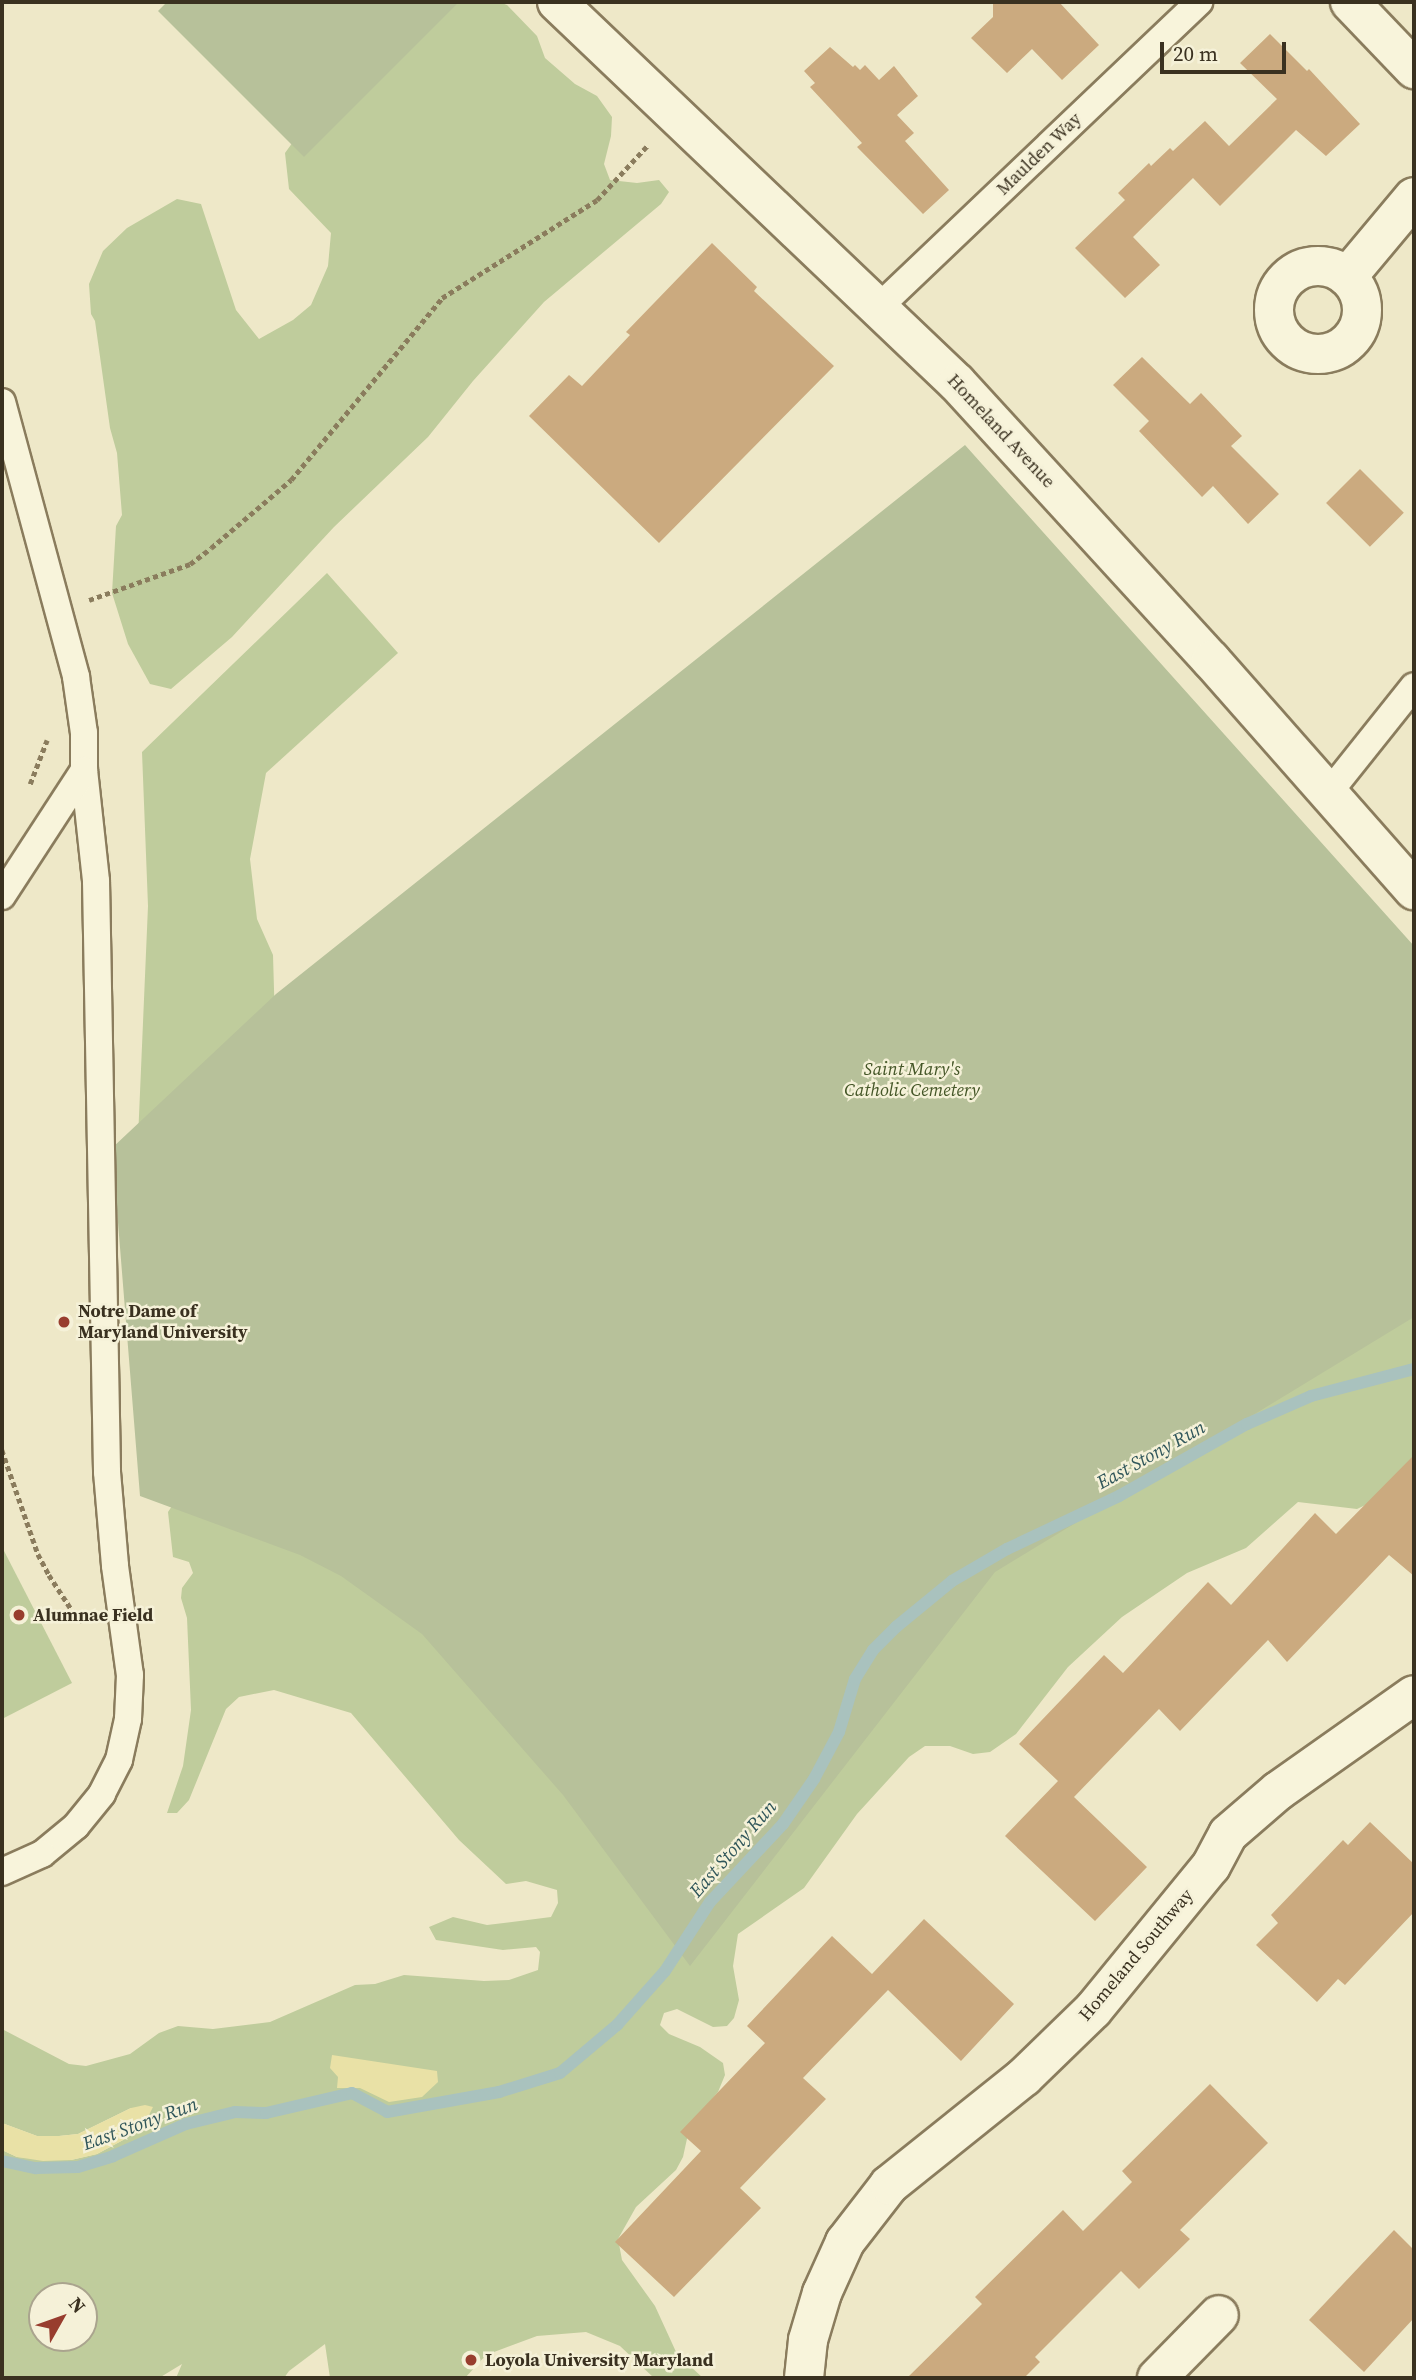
<!DOCTYPE html>
<style>
body{margin:0}
#map{position:relative;width:1416px;height:2380px;overflow:hidden;background:#eee8c8;font-family:"Source Serif 4",serif}
div>[style]{position:absolute}
.green>*{inset:0;background:#bfcc9c}
.sand>*{inset:0;background:#e9e1a6}
.cemetery>*{inset:0;background:#b7c19a}
.stream>*{height:12px;margin:-6px;padding:0 6px;transform-origin:6px;border-radius:6px;background:#a9c2be}
.building>*{inset:0;background:#cbaa7f;transform-origin:0 0}
.path>*{height:4.5px;margin-top:-2.25px;transform-origin:0;background:repeating-linear-gradient(90deg,#8a7c5d 0 5px,transparent 0 8.5px)}
.roads{filter:drop-shadow(2px 0 #8a7c5d) drop-shadow(-2px 0 #8a7c5d) drop-shadow(0 2px #8a7c5d) drop-shadow(0 -2px #8a7c5d)}
.lane>*{height:26px;margin:-13px;padding:0 13px;transform-origin:13px;border-radius:13px;background:#f8f4db}
.street>*{height:38px;margin:-19px;padding:0 19px;transform-origin:19px;border-radius:19px;background:#f8f4db}
.street>.ring{margin:-19px;padding:0;box-sizing:content-box;background:none;border:38px solid #f8f4db;border-radius:50%}
.secondary>*{height:38px;margin:-19px;padding:0 19px;transform-origin:19px;border-radius:19px;background:#f8f4db}
.dots>*{width:19px;height:19px;translate:-50% -50%;box-sizing:border-box;border:4px solid #f5f1d8;border-radius:50%}
span{translate:-50% -50%;white-space:nowrap;text-align:center;line-height:1.15;-webkit-text-stroke:5px #f5f1d8;paint-order:stroke}
.street-label{font-size:18px;color:#3a3120}
.park-label{font-size:18px;color:#445627;font-style:italic}
.poi-label{font-size:18px;color:#3a3120;font-weight:700}
.left{translate:0 -50%;text-align:left}
.water-label{font-size:19px;color:#30565a;font-style:italic}
.frame{position:absolute;inset:0;border:4px solid #3a3120;pointer-events:none}
.north{position:absolute;left:28px;top:2282px;width:70px;height:70px;box-sizing:border-box;background:#f5f1d8;border:2px solid #aaa48e;border-radius:50%;rotate:50deg;font-size:19px;font-weight:700;line-height:28px;text-align:center;color:#3a3120}
.north::after{content:'';display:block;margin:auto;width:24px;height:32px;background:#983d2e;clip-path:polygon(50% 0,100% 100%,50% 72%,0 100%)}
.scale{position:absolute;left:1160px;top:42px;width:126px;height:32px;box-sizing:border-box;border:4px solid #3a3120;border-top:0;padding-left:9px;font-size:21px;line-height:24px;white-space:nowrap;color:#3a3120;-webkit-text-stroke:5px #f5f1d8;paint-order:stroke}
</style>
<div id="map">
<div class="green">
<div style="clip-path:polygon(384px 2px,499px 2px,507px 5px,537px 36px,545px 58px,575px 84px,597px 96px,612px 117px,611px 136px,604px 164px,610px 180px,637px 183px,659px 180px,669px 192px,661px 204px,544px 302px,473px 381px,428px 437px,334px 527px,232px 637px,171px 689px,150px 684px,128px 644px,112px 593px,116px 526px,122px 515px,117px 453px,110px 428px,95px 321px,91px 314px,89px 284px,103px 251px,127px 228px,177px 199px,201px 204px,236px 310px,259px 339px,293px 320px,311px 305px,328px 266px,331px 233px,289px 189px,285px 153px,311px 117px)"></div>
<div style="clip-path:polygon(evenodd,327px 573px,398px 653px,266px 773px,250px 859px,257px 919px,273px 955px,275px 1023px,1414px 1252px,1414px 1460px,1378px 1499px,1357px 1509px,1298px 1502px,1246px 1548px,1187px 1573px,1122px 1617px,1068px 1667px,1016px 1734px,990px 1752px,973px 1754px,950px 1746px,925px 1746px,909px 1757px,857px 1814px,804px 1888px,738px 1934px,733px 1966px,739px 2000px,734px 2018px,727px 2026px,713px 2027px,677px 2009px,664px 2013px,660px 2025px,669px 2034px,700px 2047px,723px 2063px,725px 2075px,718px 2092px,690px 2125px,683px 2157px,676px 2170px,636px 2207px,618px 2239px,622px 2260px,655px 2306px,677px 2354px,703px 2378px,654px 2378px,620px 2346px,586px 2332px,537px 2336px,486px 2355px,465px 2378px,330px 2378px,325px 2344px,289px 2371px,284px 2378px,176px 2378px,182px 2364px,159px 2378px,2px 2378px,2px 2150px,17px 2157px,71px 2160px,97px 2154px,125px 2139px,131px 2108px,78px 2134px,59px 2136px,37px 2136px,2px 2123px,2px 2029px,69px 2064px,86px 2066px,130px 2054px,159px 2033px,178px 2026px,213px 2029px,270px 2022px,355px 1985px,375px 1984px,404px 1975px,484px 1981px,509px 1980px,538px 1970px,540px 1952px,536px 1947px,503px 1950px,436px 1940px,429px 1927px,453px 1917px,487px 1925px,551px 1917px,558px 1903px,557px 1890px,526px 1881px,506px 1884px,459px 1840px,351px 1713px,274px 1690px,239px 1697px,226px 1709px,189px 1800px,177px 1813px,167px 1813px,183px 1766px,191px 1710px,187px 1618px,181px 1598px,182px 1588px,193px 1573px,189px 1562px,173px 1557px,168px 1512px,174px 1503px,138px 1139px,148px 906px,142px 752px,327px 573px,42px 2296px,84px 2296px,84px 2338px,42px 2338px,42px 2296px)"></div>
<div style="clip-path:polygon(2px 1547px,72px 1683px,2px 1719px)"></div>
</div>
<div class="sand">
<div style="clip-path:polygon(332px 2055px,437px 2071px,438px 2082px,422px 2097px,389px 2102px,360px 2088px,337px 2088px,338px 2077px,330px 2068px)"></div>
<div style="clip-path:polygon(145px 2105px,153px 2107px,146px 2121px,125px 2139px,97px 2154px,71px 2160px,43px 2161px,17px 2157px,2px 2150px,2px 2123px,37px 2136px,59px 2136px,78px 2134px,131px 2108px)"></div>
</div>
<div class="cemetery">
<div style="clip-path:polygon(167px 2px,459px 2px,304px 157px,158px 11px)"></div>
<div style="clip-path:polygon(965px 445px,1414px 946px,1414px 1317px,995px 1572px,690px 1966px,563px 1795px,422px 1634px,341px 1576px,300px 1555px,140px 1496px,112px 1148px,276px 994px)"></div>
</div>
<div class="stream">
<div style="left:2px;top:2161px;width:35px;rotate:12deg"></div>
<div style="left:36px;top:2168px;width:42px;rotate:-1.4deg"></div>
<div style="left:78px;top:2167px;width:37px;rotate:-17deg"></div>
<div style="left:113px;top:2156px;width:80px;rotate:-23.7deg"></div>
<div style="left:186px;top:2124px;width:50px;rotate:-13.8deg"></div>
<div style="left:235px;top:2112px;width:31px;rotate:2deg"></div>
<div style="left:266px;top:2113px;width:88px;rotate:-13.1deg"></div>
<div style="left:352px;top:2093px;width:40px;rotate:28deg"></div>
<div style="left:387px;top:2112px;width:114px;rotate:-10.1deg"></div>
<div style="left:499px;top:2092px;width:64px;rotate:-17.3deg"></div>
<div style="left:560px;top:2073px;width:75px;rotate:-40.1deg"></div>
<div style="left:617px;top:2025px;width:72px;rotate:-48.4deg"></div>
<div style="left:665px;top:1971px;width:82px;rotate:-56.9deg"></div>
<div style="left:710px;top:1902px;width:107px;rotate:-46.9deg"></div>
<div style="left:783px;top:1824px;width:55px;rotate:-55.4deg"></div>
<div style="left:814px;top:1779px;width:53px;rotate:-62deg"></div>
<div style="left:839px;top:1732px;width:55px;rotate:-73.2deg"></div>
<div style="left:855px;top:1679px;width:34px;rotate:-58deg"></div>
<div style="left:873px;top:1650px;width:33px;rotate:-45deg"></div>
<div style="left:896px;top:1627px;width:72px;rotate:-39.4deg"></div>
<div style="left:952px;top:1581px;width:64px;rotate:-30.2deg"></div>
<div style="left:1007px;top:1549px;width:124px;rotate:-25.3deg"></div>
<div style="left:1119px;top:1496px;width:147px;rotate:-29.4deg"></div>
<div style="left:1247px;top:1424px;width:70px;rotate:-23.6deg"></div>
<div style="left:1311px;top:1396px;width:106px;rotate:-14.7deg"></div>
</div>
<div class="building">
<div style="clip-path:polygon(993px 2px,1059px 2px,1099px 45px,1062px 80px,1032px 49px,1007px 73px,971px 38px,993px 17px)"></div>
<div style="clip-path:polygon(1270px 34px,1307px 71px,1309px 69px,1360px 124px,1326px 156px,1296px 130px,1220px 206px,1193px 178px,1133px 237px,1160px 265px,1125px 298px,1075px 248px,1125px 200px,1118px 193px,1149px 163px,1151px 166px,1170px 148px,1173px 151px,1205px 121px,1229px 146px,1277px 99px,1240px 63px)"></div>
<div style="clip-path:polygon(830px 47px,853px 67px,855px 65px,860px 70px,865px 65px,879px 80px,894px 66px,918px 96px,897px 115px,914px 133px,905px 141px,949px 190px,923px 214px,857px 147px,862px 143px,810px 87px,815px 83px,804px 71px)"></div>
<div style="clip-path:polygon(712px 243px,757px 287px,754px 291px,834px 366px,659px 543px,529px 416px,569px 375px,582px 386px,630px 335px,626px 332px)"></div>
<div style="clip-path:polygon(1142px 357px,1190px 404px,1201px 393px,1242px 436px,1231px 446px,1279px 494px,1248px 524px,1213px 486px,1202px 497px,1139px 431px,1149px 421px,1113px 385px)"></div>
<div style="left:1360px;top:469px;width:62px;height:48px;rotate:45deg"></div>
<div style="clip-path:polygon(1414px 1455px,1414px 1576px,1389px 1555px,1287px 1662px,1268px 1640px,1180px 1731px,1159px 1709px,1074px 1797px,1147px 1867px,1095px 1921px,1005px 1836px,1058px 1781px,1019px 1744px,1104px 1655px,1123px 1673px,1208px 1582px,1231px 1605px,1315px 1513px,1336px 1534px)"></div>
<div style="clip-path:polygon(1370px 1822px,1414px 1864px,1414px 1912px,1345px 1985px,1338px 1979px,1317px 2002px,1256px 1945px,1278px 1923px,1271px 1915px,1343px 1840px,1348px 1845px)"></div>
<div style="clip-path:polygon(924px 1919px,1014px 2004px,961px 2061px,888px 1990px,803px 2078px,826px 2099px,740px 2188px,761px 2208px,674px 2297px,615px 2242px,701px 2151px,680px 2132px,765px 2043px,747px 2026px,832px 1936px,872px 1974px)"></div>
<div style="clip-path:polygon(1210px 2084px,1268px 2143px,1180px 2230px,1190px 2239px,1139px 2289px,1121px 2271px,1035px 2357px,1040px 2362px,1024px 2378px,907px 2378px,982px 2304px,975px 2297px,1063px 2210px,1083px 2231px,1132px 2182px,1122px 2171px)"></div>
<div style="clip-path:polygon(1394px 2230px,1414px 2250px,1414px 2318px,1364px 2372px,1309px 2320px)"></div>
</div>
<div class="path">
<div style="left:89px;top:600px;width:107px;rotate:-19.6deg"></div>
<div style="left:190px;top:564px;width:26px;rotate:-37deg"></div>
<div style="left:211px;top:548px;width:105px;rotate:-40.4deg"></div>
<div style="left:291px;top:480px;width:236px;rotate:-50.3deg"></div>
<div style="left:442px;top:298px;width:183px;rotate:-32.3deg"></div>
<div style="left:597px;top:200px;width:75px;rotate:-47.2deg"></div>
<div style="left:30px;top:784px;width:47px;rotate:-68.9deg"></div>
<div style="left:2px;top:1450px;width:110px;rotate:70.9deg"></div>
<div style="left:38px;top:1554px;width:24px;rotate:62deg"></div>
<div style="left:49px;top:1575px;width:55px;rotate:56.9deg"></div>
<div style="left:79px;top:1621px;width:11px;rotate:-22deg"></div>
</div>
<div class="roads">
<div class="lane">
<div style="left:880px;top:306px;width:441px;rotate:-43.6deg"></div>
<div style="left:2px;top:402px;width:285px;rotate:74.9deg"></div>
<div style="left:76px;top:677px;width:57px;rotate:81.9deg"></div>
<div style="left:84px;top:733px;width:37px;rotate:90deg"></div>
<div style="left:84px;top:770px;width:112px;rotate:83.8deg"></div>
<div style="left:96px;top:881px;width:591px;rotate:88.93deg"></div>
<div style="left:107px;top:1472px;width:94px;rotate:85.1deg"></div>
<div style="left:115px;top:1566px;width:110px;rotate:82.2deg"></div>
<div style="left:130px;top:1675px;width:44px;rotate:92.6deg"></div>
<div style="left:128px;top:1719px;width:42px;rotate:102.4deg"></div>
<div style="left:119px;top:1760px;width:38px;rotate:117deg"></div>
<div style="left:102px;top:1794px;width:41px;rotate:129.1deg"></div>
<div style="left:76px;top:1826px;width:44px;rotate:140.5deg"></div>
<div style="left:42px;top:1854px;width:44px;rotate:155.8deg"></div>
<div style="left:1327px;top:795px;width:139px;rotate:-51.4deg"></div>
<div style="left:2px;top:896px;width:150px;rotate:-56.9deg"></div>
</div>
<div class="street">
<div style="left:1350px;top:2px;width:93px;rotate:46.3deg"></div>
<div class="ring" style="left:1274px;top:266px;width:50px;height:50px"></div>
<div style="left:1347px;top:277px;width:104px;rotate:-50.1deg"></div>
<div style="left:804px;top:2378px;width:38px;rotate:-84deg"></div>
<div style="left:808px;top:2340px;width:49px;rotate:-73.4deg"></div>
<div style="left:822px;top:2293px;width:56px;rotate:-65.7deg"></div>
<div style="left:845px;top:2242px;width:72px;rotate:-52.3deg"></div>
<div style="left:889px;top:2185px;width:173px;rotate:-38.7deg"></div>
<div style="left:1024px;top:2077px;width:96px;rotate:-44.2deg"></div>
<div style="left:1093px;top:2010px;width:186px;rotate:-50.7deg"></div>
<div style="left:1211px;top:1866px;width:36px;rotate:-62deg"></div>
<div style="left:1228px;top:1834px;width:66px;rotate:-40.7deg"></div>
<div style="left:1278px;top:1791px;width:166px;rotate:-35.2deg"></div>
<div style="left:1157px;top:2378px;width:88px;rotate:-45.5deg"></div>
</div>
<div class="secondary">
<div style="left:557px;top:2px;width:552px;rotate:43.61deg"></div>
<div style="left:957px;top:383px;width:376px;rotate:47.5deg"></div>
<div style="left:1211px;top:660px;width:307px;rotate:48.6deg"></div>
</div>
</div>
<div class="dots">
<div style="left:64px;top:1322px;background:#983d2e"></div>
<div style="left:19px;top:1615px;background:#983d2e"></div>
<div style="left:471px;top:2360px;background:#983d2e"></div>
</div>
<div class="street-label">
<span style="left:1039px;top:154px;rotate:-44deg">Maulden Way</span>
<span style="left:1001px;top:431px;rotate:47deg">Homeland Avenue</span>
<span style="left:1136px;top:1955px;rotate:-50deg">Homeland Southway</span>
</div>
<div class="park-label">
<span style="left:912px;top:1080px">Saint Mary's<br>Catholic Cemetery</span>
</div>
<div class="poi-label">
<span class="left" style="left:78px;top:1322px">Notre Dame of<br>Maryland University</span>
<span class="left" style="left:33px;top:1615px">Alumnae Field</span>
<span class="left" style="left:485px;top:2360px">Loyola University Maryland</span>
</div>
<div class="water-label">
<span style="left:1151px;top:1455px;rotate:-29deg">East Stony Run</span>
<span style="left:733px;top:1849px;rotate:-49deg">East Stony Run</span>
<span style="left:140px;top:2124px;rotate:-20deg">East Stony Run</span>
</div>
<div class="frame"></div>
<div class="north">N</div>
<div class="scale">20 m</div>
</div>
